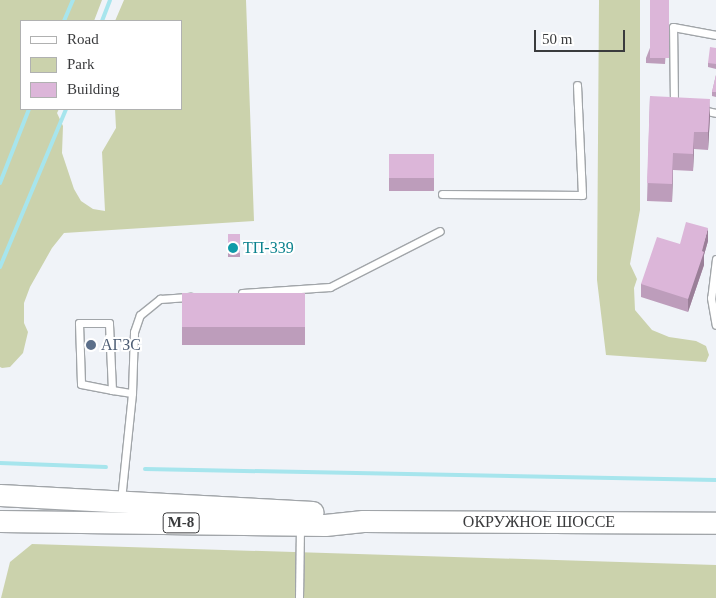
<!DOCTYPE html>
<meta charset="utf-8">
<style>
body{margin:0}
#map{position:relative;width:716px;height:598px;overflow:hidden;background:#f0f3f8;font-family:"Times New Roman",serif}
div>[style]{position:absolute}
.green>*{inset:0;background:#cbd2ac}
.stream>*{height:4px;margin:-2px;padding:0 2px;transform-origin:2px;border-radius:2px;background:#a7e5ed}
.roads{filter:drop-shadow(1px 0 #a1a5a9) drop-shadow(-1px 0 #a1a5a9) drop-shadow(0 1px #a1a5a9) drop-shadow(0 -1px #a1a5a9)}
.service>*{height:7px;margin:-3.5px;padding:0 3.5px;transform-origin:3.5px;border-radius:3.5px;background:#fff}
.primary>*{height:21px;margin:-10.5px;padding:0 10.5px;transform-origin:10.5px;border-radius:10.5px;background:#fff}
.wall>*{inset:0;background:#bd9dbb;transform-origin:0 0}
.shaded-wall>*{inset:0;background:#9a7f98}
.building>*{inset:0;background:#dcb6d9;transform-origin:0 0}
.dots>*{width:14px;height:14px;translate:-50% -50%;box-sizing:border-box;border:2px solid #fff;border-radius:50%}
span{translate:-50% -50%;white-space:nowrap;text-align:center;line-height:1.15;-webkit-text-stroke:4px #fff;paint-order:stroke}
.shield-label span{padding:1px 4px;background:#fff;border:1px solid;border-radius:4px;-webkit-text-stroke-width:0}
.shield-label{font-size:15px;color:#3a3b3d;font-weight:700}
.culture-label{font-size:16px;color:#0d838f}
.left{translate:0 -50%;text-align:left}
.service-label{font-size:16px;color:#4e5e75}
.street-label{font-size:16px;color:#3a3b3d}
.legend{position:absolute;left:20px;top:20px;width:162px;height:90px;box-sizing:border-box;background:#fff;border:1px solid #b0b1b1;margin:0;padding:6px 9px;list-style:none;font-size:15px;color:#3a3b3d}
.legend li{display:flex;align-items:center;gap:10px;height:25px}
.legend b{width:25px;border:1px solid #b0b1b1}
.scale{position:absolute;left:534px;top:30px;width:91px;height:22px;box-sizing:border-box;border:2px solid #3a3b3d;border-top:0;padding-left:6px;font-size:15px;line-height:18px;white-space:nowrap;color:#3a3b3d;-webkit-text-stroke:4px #fff;paint-order:stroke}
</style>
<div id="map">
<div class="green">
<div style="clip-path:polygon(0 0,102px 0,94px 21px,21px 21px,21px 109px,59px 109px,57px 113px,63px 126px,62px 153px,74px 189px,81px 201px,93px 209px,105px 211px,102px 152px,116px 128px,115px 109px,181px 109px,181px 21px,115px 21px,124px 0,246px 0,254px 221px,64px 233px,52px 248px,30px 287px,24px 303px,24px 323px,28px 332px,23px 353px,10px 367px,2px 368px,0 367px)"></div>
<div style="clip-path:polygon(599px 0,640px 0,640px 210px,630px 264px,637px 279px,634px 288px,635px 310px,652px 330px,669px 337px,696px 341px,706px 346px,709px 355px,706px 362px,606px 355px,597px 280px)"></div>
<div style="clip-path:polygon(32px 544px,716px 565px,716px 598px,1px 598px,10px 562px)"></div>
</div>
<div class="stream">
<div style="left:64px;top:21px;width:23px;rotate:-67deg"></div>
<div style="left:102px;top:21px;width:22px;rotate:-69deg"></div>
<div style="left:0;top:183px;width:79px;rotate:-68.6deg"></div>
<div style="left:0;top:267px;width:171px;rotate:-67.3deg"></div>
<div style="left:0;top:463px;width:106px;rotate:2.2deg"></div>
<div style="left:145px;top:469px;width:571px;rotate:1.1deg"></div>
</div>
<div class="roads">
<div class="service">
<div style="left:674px;top:104px;width:77px;rotate:-90.7deg"></div>
<div style="left:673px;top:27px;width:44px;rotate:10.5deg"></div>
<div style="left:702px;top:110px;width:14px;rotate:12deg"></div>
<div style="left:442px;top:194px;width:140px;rotate:0.4deg"></div>
<div style="left:582px;top:195px;width:110px;rotate:-92.6deg"></div>
<div style="left:716px;top:259px;width:39px;rotate:97deg"></div>
<div style="left:711px;top:298px;width:27px;rotate:80deg"></div>
<div style="left:242px;top:293px;width:88px;rotate:-3.9deg"></div>
<div style="left:330px;top:287px;width:123px;rotate:-27deg"></div>
<div style="left:112px;top:390px;width:67px;rotate:-92.6deg"></div>
<div style="left:109px;top:323px;width:30px;rotate:180deg"></div>
<div style="left:79px;top:323px;width:61px;rotate:88.1deg"></div>
<div style="left:81px;top:384px;width:32px;rotate:11deg"></div>
<div style="left:112px;top:390px;width:20px;rotate:9deg"></div>
<div style="left:121px;top:500px;width:108px;rotate:-84.1deg"></div>
<div style="left:132px;top:393px;width:61px;rotate:-88.1deg"></div>
<div style="left:134px;top:332px;width:18px;rotate:-71deg"></div>
<div style="left:140px;top:315px;width:26px;rotate:-39deg"></div>
<div style="left:160px;top:299px;width:31px;rotate:-4deg"></div>
<div style="left:299px;top:598px;width:72px;rotate:-89.2deg"></div>
</div>
<div class="primary">
<div style="left:0;top:495px;width:313px;rotate:3.1deg"></div>
<div style="left:0;top:521px;width:325px;rotate:0.7deg"></div>
<div style="left:325px;top:525px;width:38px;rotate:-6deg"></div>
<div style="left:363px;top:521px;width:353px;rotate:0.3deg"></div>
</div>
</div>
<div class="wall">
<div style="clip-path:polygon(669px 0,665px 64px,646px 63px,646px 58px)"></div>
<div style="clip-path:polygon(716px 48px,716px 69px,708px 67px,708px 63px)"></div>
<div style="clip-path:polygon(716px 75px,716px 97px,712px 96px,712px 92px)"></div>
<div style="clip-path:polygon(650px 96px,710px 117px,708px 150px,694px 149px,693px 171px,673px 170px,672px 202px,647px 201px)"></div>
<div style="left:389px;top:154px;width:45px;height:37px"></div>
<div style="left:228px;top:234px;width:12px;height:23px"></div>
<div style="clip-path:polygon(708px 241px,704px 255px,704px 265px,688px 312px,641px 297px,641px 284px,680px 244px)"></div>
<div style="left:182px;top:293px;width:123px;height:52px"></div>
</div>
<div class="shaded-wall">
<div style="clip-path:polygon(710px 99px,710px 117px,708px 150px,708px 132px)"></div>
<div style="clip-path:polygon(694px 132px,694px 149px,693px 171px,693px 154px)"></div>
<div style="clip-path:polygon(673px 153px,673px 170px,672px 202px,672px 184px)"></div>
<div style="clip-path:polygon(708px 228px,708px 241px,704px 255px,704px 265px,688px 312px,688px 299px)"></div>
</div>
<div class="building">
<div style="left:650px;top:0;width:19px;height:58px"></div>
<div style="clip-path:polygon(710px 47px,716px 48px,716px 64px,708px 63px)"></div>
<div style="clip-path:polygon(716px 75px,716px 92px,712px 92px)"></div>
<div style="clip-path:polygon(650px 96px,710px 99px,708px 132px,694px 132px,693px 154px,673px 153px,672px 184px,647px 183px)"></div>
<div style="left:389px;top:154px;width:45px;height:24px"></div>
<div style="clip-path:polygon(686px 222px,708px 228px,702px 251px,704px 252px,688px 299px,641px 284px,657px 237px,680px 244px)"></div>
<div style="left:228px;top:234px;width:12px;height:19px"></div>
<div style="left:182px;top:293px;width:123px;height:34px"></div>
</div>
<div class="dots">
<div style="left:233px;top:248px;background:#0f9aa8"></div>
<div style="left:91px;top:345px;background:#5c6f8a"></div>
</div>
<div class="shield-label">
<span style="left:181px;top:523px">М-8</span>
</div>
<div class="culture-label">
<span class="left" style="left:243px;top:248px">ТП-339</span>
</div>
<div class="service-label">
<span class="left" style="left:101px;top:345px">АГЗС</span>
</div>
<div class="street-label">
<span style="left:539px;top:522px">ОКРУЖНОЕ ШОССЕ</span>
</div>
<ul class="legend">
<li><b style="height:6px;background:#fff"></b>Road</li>
<li><b style="height:14px;background:#cbd2ac"></b>Park</li>
<li><b style="height:14px;background:#dcb6d9"></b>Building</li>
</ul>
<div class="scale">50 m</div>
</div>
